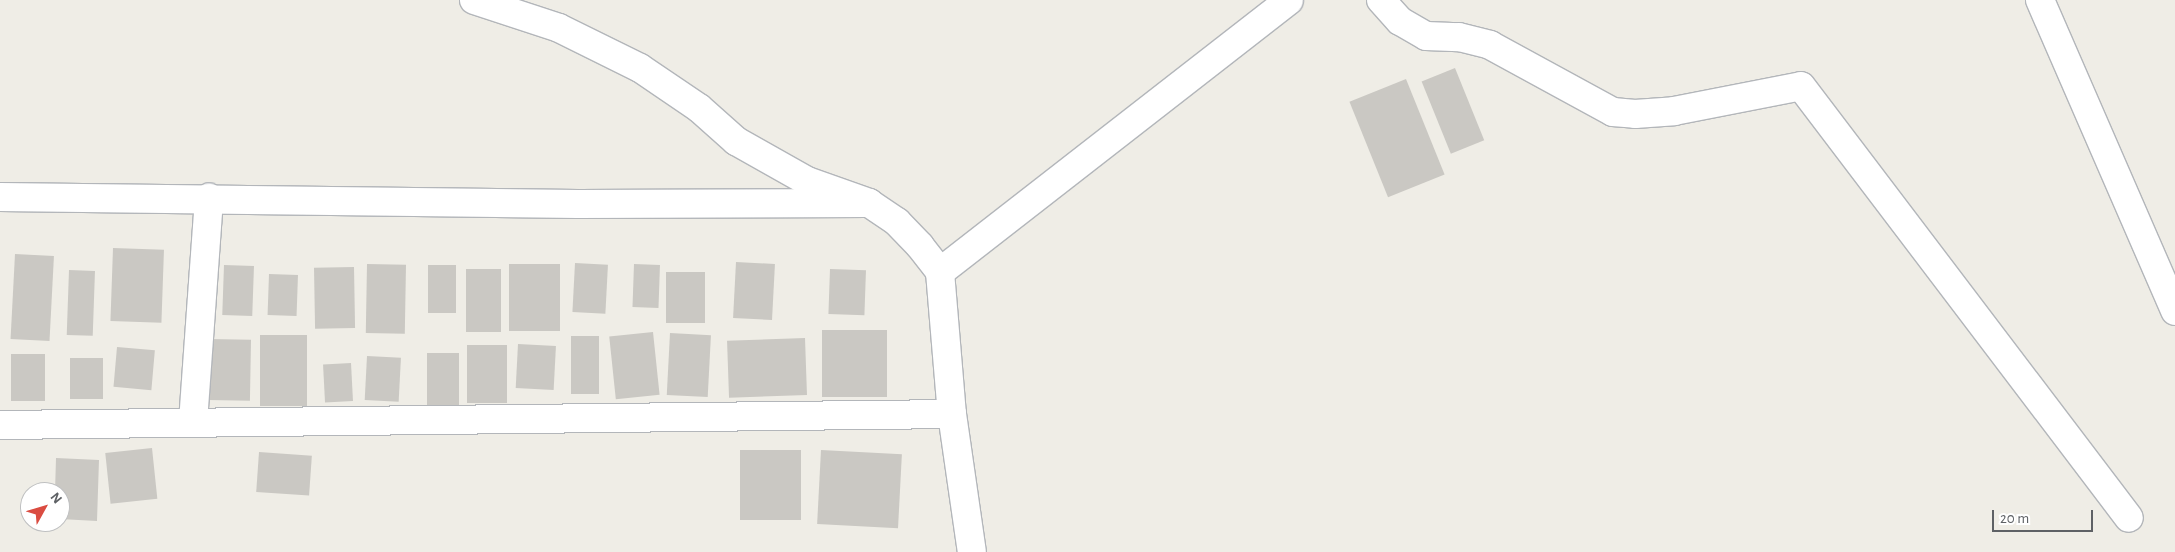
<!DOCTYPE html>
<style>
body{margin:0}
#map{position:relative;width:2175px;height:552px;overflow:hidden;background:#efede6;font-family:"Alegreya Sans",sans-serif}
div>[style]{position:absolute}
.building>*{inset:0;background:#cac8c3;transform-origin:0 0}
.roads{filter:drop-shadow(1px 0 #b3b6ba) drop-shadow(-1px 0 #b3b6ba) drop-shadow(0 1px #b3b6ba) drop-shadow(0 -1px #b3b6ba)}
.minor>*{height:28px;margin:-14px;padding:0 14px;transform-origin:14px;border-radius:14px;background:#fff}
span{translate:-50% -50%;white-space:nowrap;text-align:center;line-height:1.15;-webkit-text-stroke:4px #fff;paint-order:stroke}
.north{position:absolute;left:20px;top:482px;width:50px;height:50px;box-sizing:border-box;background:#fff;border:1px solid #bfc0c1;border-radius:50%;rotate:51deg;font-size:14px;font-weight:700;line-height:20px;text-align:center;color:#5e6165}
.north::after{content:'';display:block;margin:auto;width:18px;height:22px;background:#da4c41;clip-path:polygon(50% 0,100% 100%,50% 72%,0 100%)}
.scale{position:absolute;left:1992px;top:510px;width:101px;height:22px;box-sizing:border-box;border:2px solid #5e6165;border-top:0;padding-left:6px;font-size:15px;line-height:18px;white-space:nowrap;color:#5e6165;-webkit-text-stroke:4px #fff;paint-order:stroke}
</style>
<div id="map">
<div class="building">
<div style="left:1455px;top:68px;width:78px;height:36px;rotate:68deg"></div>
<div style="left:1406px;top:79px;width:103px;height:61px;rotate:68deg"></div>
<div style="left:113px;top:248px;width:51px;height:73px;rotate:2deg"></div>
<div style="left:15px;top:254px;width:39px;height:85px;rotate:3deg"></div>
<div style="left:736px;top:262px;width:39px;height:56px;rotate:3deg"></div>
<div style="left:575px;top:263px;width:33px;height:49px;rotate:3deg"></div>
<div style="left:367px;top:264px;width:39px;height:69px;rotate:1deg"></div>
<div style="left:509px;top:264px;width:51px;height:67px"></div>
<div style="left:634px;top:264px;width:26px;height:43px;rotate:2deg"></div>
<div style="left:224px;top:265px;width:30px;height:50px;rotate:2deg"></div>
<div style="left:428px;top:265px;width:28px;height:48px"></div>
<div style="left:354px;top:267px;width:61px;height:40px;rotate:89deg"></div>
<div style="left:466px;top:269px;width:35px;height:63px"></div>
<div style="left:830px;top:269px;width:36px;height:45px;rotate:2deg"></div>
<div style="left:69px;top:270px;width:26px;height:65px;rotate:2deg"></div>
<div style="left:666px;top:272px;width:39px;height:51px"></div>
<div style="left:269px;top:274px;width:29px;height:41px;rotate:2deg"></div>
<div style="left:822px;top:330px;width:65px;height:67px"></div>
<div style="left:653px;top:332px;width:63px;height:44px;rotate:84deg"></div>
<div style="left:670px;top:333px;width:41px;height:62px;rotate:3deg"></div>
<div style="left:260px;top:335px;width:47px;height:71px"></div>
<div style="left:571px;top:336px;width:28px;height:58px"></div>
<div style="left:805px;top:338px;width:57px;height:78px;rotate:88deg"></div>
<div style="left:209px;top:339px;width:42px;height:61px;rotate:1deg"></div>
<div style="left:518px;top:344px;width:38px;height:44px;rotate:3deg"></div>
<div style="left:467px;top:345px;width:40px;height:58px"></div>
<div style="left:117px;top:347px;width:38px;height:40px;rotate:5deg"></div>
<div style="left:427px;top:353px;width:32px;height:55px"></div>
<div style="left:11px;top:354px;width:34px;height:47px"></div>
<div style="left:367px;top:356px;width:34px;height:44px;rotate:3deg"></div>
<div style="left:70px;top:358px;width:33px;height:41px"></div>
<div style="left:351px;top:363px;width:38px;height:28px;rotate:87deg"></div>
<div style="left:152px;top:448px;width:51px;height:47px;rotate:84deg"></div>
<div style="left:740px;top:450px;width:61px;height:70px"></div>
<div style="left:821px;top:450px;width:81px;height:74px;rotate:3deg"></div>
<div style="left:259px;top:452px;width:53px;height:40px;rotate:4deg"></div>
<div style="clip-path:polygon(56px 458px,99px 460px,97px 521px,60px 519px,60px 492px,55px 492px)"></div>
</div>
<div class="roads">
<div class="minor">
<div style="left:474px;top:0;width:89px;rotate:18.2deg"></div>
<div style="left:559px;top:28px;width:90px;rotate:26.3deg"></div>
<div style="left:640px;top:68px;width:71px;rotate:34.1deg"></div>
<div style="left:699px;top:108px;width:50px;rotate:41.7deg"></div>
<div style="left:736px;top:141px;width:81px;rotate:29.4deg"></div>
<div style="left:807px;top:181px;width:66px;rotate:19.5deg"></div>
<div style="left:869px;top:203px;width:34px;rotate:34deg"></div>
<div style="left:897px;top:222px;width:33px;rotate:46deg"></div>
<div style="left:920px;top:246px;width:33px;rotate:52deg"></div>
<div style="left:940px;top:272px;width:143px;rotate:85.2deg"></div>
<div style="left:952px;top:414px;width:139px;rotate:81.8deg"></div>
<div style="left:1381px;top:0;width:28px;rotate:48deg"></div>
<div style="left:1400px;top:21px;width:30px;rotate:30deg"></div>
<div style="left:1426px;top:36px;width:33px;rotate:2deg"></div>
<div style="left:1459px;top:37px;width:32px;rotate:14deg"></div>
<div style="left:1490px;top:45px;width:140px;rotate:28.6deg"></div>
<div style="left:1613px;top:112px;width:22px;rotate:5deg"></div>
<div style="left:1635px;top:114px;width:39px;rotate:-4deg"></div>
<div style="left:1674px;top:111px;width:129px;rotate:-11.1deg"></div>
<div style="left:1801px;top:86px;width:542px;rotate:52.79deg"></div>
<div style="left:2040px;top:0;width:339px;rotate:66.5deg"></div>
<div style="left:0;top:197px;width:578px;rotate:0.69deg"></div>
<div style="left:578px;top:204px;width:291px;rotate:-0.2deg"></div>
<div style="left:940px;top:272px;width:442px;rotate:-37.9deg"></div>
<div style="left:193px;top:422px;width:225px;rotate:-85.9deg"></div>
<div style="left:0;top:425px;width:952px;rotate:-0.66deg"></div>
</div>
</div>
<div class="north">N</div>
<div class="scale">20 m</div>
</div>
